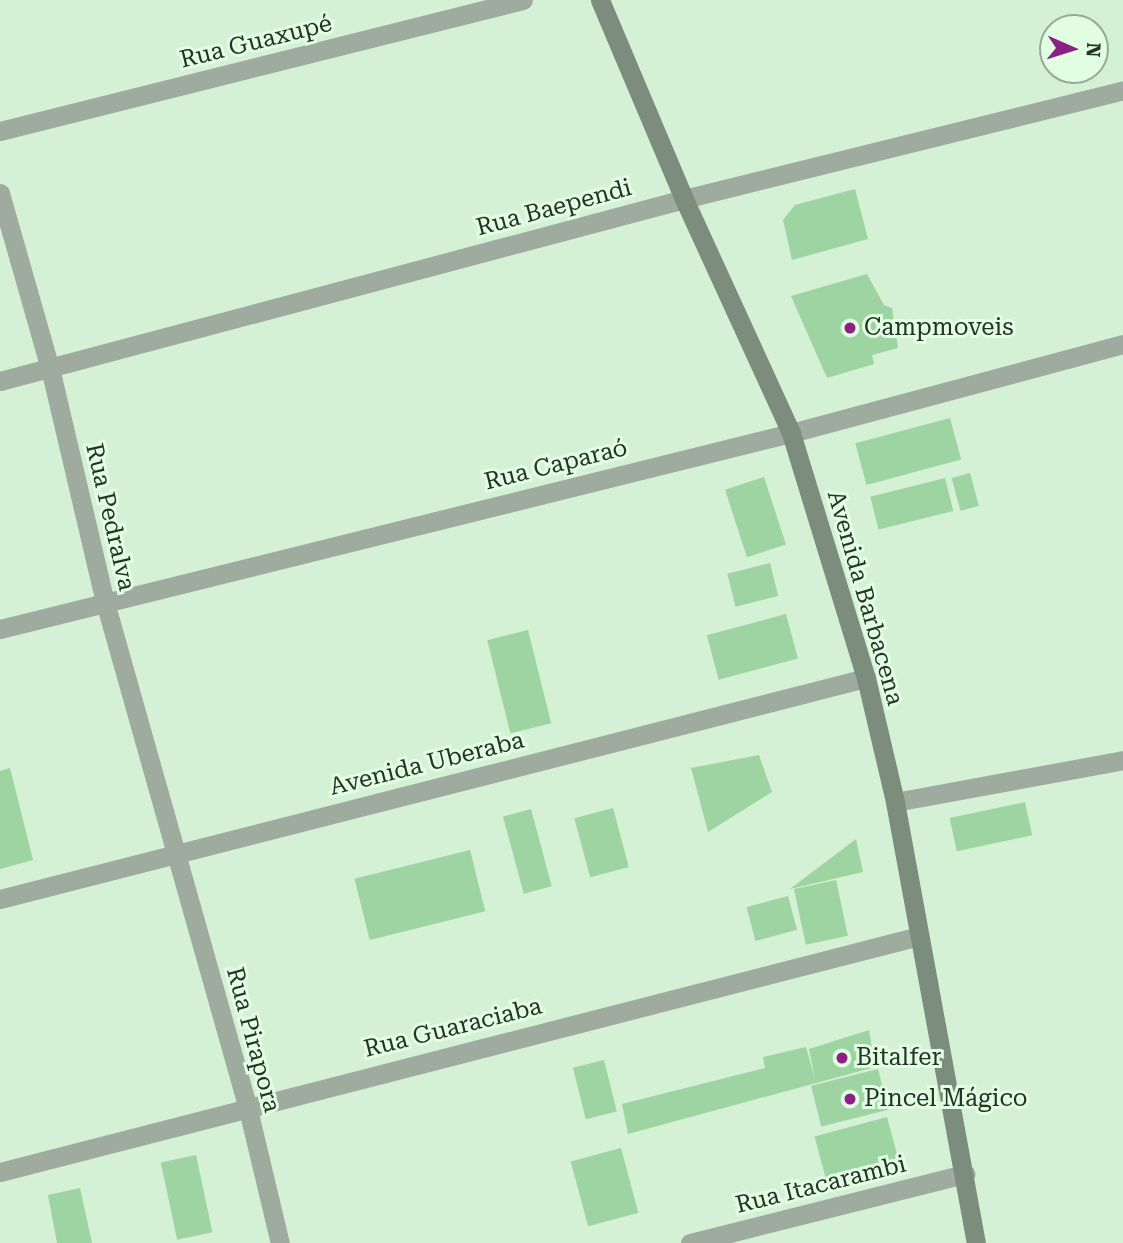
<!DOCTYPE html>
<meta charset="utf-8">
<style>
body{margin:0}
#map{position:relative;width:1123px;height:1243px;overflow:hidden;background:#d4f0d5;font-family:"Roboto Serif",serif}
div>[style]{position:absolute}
.building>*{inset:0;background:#9dd4a1;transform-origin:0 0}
.pedestrian>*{height:19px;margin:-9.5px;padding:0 9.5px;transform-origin:9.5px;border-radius:9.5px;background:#9fab9f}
.minor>*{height:19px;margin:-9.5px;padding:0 9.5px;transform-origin:9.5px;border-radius:9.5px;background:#9fab9f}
.tertiary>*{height:19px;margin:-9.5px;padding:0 9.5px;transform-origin:9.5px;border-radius:9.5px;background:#9fab9f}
.secondary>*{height:19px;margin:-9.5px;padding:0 9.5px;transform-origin:9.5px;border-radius:9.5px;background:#7c8d7d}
.dots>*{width:19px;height:19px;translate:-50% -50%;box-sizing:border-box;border:4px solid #e1fde2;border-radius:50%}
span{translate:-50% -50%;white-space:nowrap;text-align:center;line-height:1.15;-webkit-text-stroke:6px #e1fde2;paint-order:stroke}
.street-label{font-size:24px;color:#263127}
.poi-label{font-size:24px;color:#263127}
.left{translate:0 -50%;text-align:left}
.north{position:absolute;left:1039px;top:14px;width:70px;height:70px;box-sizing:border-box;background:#e1fde2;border:2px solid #96ab97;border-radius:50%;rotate:93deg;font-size:19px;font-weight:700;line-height:28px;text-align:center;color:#263127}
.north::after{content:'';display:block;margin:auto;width:24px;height:32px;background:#8d2084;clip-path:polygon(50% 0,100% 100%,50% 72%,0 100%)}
</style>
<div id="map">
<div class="building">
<div style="clip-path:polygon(855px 189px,868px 239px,792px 260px,783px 220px,795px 205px)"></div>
<div style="clip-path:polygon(867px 274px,884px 305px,892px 308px,898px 348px,872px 355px,874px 364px,827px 378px,791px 296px)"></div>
<div style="left:950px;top:418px;width:43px;height:98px;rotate:75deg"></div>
<div style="left:970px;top:473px;width:34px;height:19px;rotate:75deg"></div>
<div style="left:764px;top:477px;width:71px;height:41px;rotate:72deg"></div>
<div style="left:945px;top:478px;width:34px;height:77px;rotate:76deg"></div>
<div style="left:770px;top:563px;width:34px;height:44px;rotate:76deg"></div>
<div style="left:786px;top:614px;width:46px;height:82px;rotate:75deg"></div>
<div style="left:528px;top:630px;width:96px;height:42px;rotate:76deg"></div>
<div style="clip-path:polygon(759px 755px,772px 792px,708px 832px,691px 768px)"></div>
<div style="clip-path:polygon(10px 768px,33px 860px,0 869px,0 771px)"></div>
<div style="left:1025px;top:802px;width:34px;height:77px;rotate:78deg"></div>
<div style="left:613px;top:808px;width:61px;height:40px;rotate:75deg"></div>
<div style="left:531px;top:809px;width:80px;height:29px;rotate:75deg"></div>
<div style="clip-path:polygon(856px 839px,863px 872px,790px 889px)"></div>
<div style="left:470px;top:850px;width:63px;height:119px;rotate:76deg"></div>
<div style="left:836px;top:880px;width:57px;height:43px;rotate:78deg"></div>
<div style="left:788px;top:896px;width:35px;height:43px;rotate:75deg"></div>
<div style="clip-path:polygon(869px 1030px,875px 1067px,628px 1134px,622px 1104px,765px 1068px,763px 1057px,806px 1047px,815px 1079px,809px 1049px)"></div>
<div style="left:604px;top:1060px;width:53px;height:32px;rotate:76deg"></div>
<div style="left:878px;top:1069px;width:42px;height:69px;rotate:76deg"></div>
<div style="left:887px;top:1117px;width:48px;height:75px;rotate:75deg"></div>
<div style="left:621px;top:1148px;width:67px;height:52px;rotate:75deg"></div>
<div style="left:196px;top:1155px;width:79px;height:36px;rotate:78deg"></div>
<div style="clip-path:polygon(80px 1188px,92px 1243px,57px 1243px,48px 1195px)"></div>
</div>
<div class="pedestrian">
<div style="left:50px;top:368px;width:240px;rotate:76.8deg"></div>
<div style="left:105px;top:602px;width:523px;rotate:74.24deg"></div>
<div style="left:247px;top:1105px;width:142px;rotate:76.6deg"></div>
</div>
<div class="minor">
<div style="left:0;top:131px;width:539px;rotate:-14.06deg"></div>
<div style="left:0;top:193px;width:182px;rotate:74.1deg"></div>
<div style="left:0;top:381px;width:708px;rotate:-14.9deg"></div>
<div style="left:684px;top:199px;width:452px;rotate:-13.9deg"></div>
<div style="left:0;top:629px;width:815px;rotate:-13.92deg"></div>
<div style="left:791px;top:433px;width:344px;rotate:-15deg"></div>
<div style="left:895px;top:802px;width:232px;rotate:-10.4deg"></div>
<div style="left:0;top:1172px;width:949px;rotate:-14.4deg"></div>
<div style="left:690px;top:1243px;width:284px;rotate:-14.1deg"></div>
</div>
<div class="tertiary">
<div style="left:0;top:899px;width:894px;rotate:-14.32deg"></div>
</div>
<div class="secondary">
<div style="left:600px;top:0;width:216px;rotate:67.1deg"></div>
<div style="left:684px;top:199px;width:257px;rotate:65.4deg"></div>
<div style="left:791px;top:433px;width:256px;rotate:73deg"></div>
<div style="left:866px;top:678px;width:127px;rotate:76.8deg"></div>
<div style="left:895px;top:802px;width:448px;rotate:79.6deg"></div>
</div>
<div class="dots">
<div style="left:850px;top:328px;background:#8d2084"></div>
<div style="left:842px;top:1058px;background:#8d2084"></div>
<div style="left:850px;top:1099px;background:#8d2084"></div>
</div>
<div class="street-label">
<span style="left:256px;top:42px;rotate:-14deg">Rua Guaxupé</span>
<span style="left:554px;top:208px;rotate:-15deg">Rua Baependi</span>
<span style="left:556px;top:465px;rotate:-14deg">Rua Caparaó</span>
<span style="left:110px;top:517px;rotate:77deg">Rua Pedralva</span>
<span style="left:865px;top:598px;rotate:74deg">Avenida Barbacena</span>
<span style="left:427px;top:764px;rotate:-14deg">Avenida Uberaba</span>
<span style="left:453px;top:1028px;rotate:-14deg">Rua Guaraciaba</span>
<span style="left:253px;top:1040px;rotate:75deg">Rua Pirapora</span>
<span style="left:821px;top:1185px;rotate:-14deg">Rua Itacarambi</span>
</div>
<div class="poi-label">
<span class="left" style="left:864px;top:328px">Campmoveis</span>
<span class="left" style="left:856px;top:1058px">Bitalfer</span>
<span class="left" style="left:864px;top:1099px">Pincel Mágico</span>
</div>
<div class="north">N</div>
</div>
